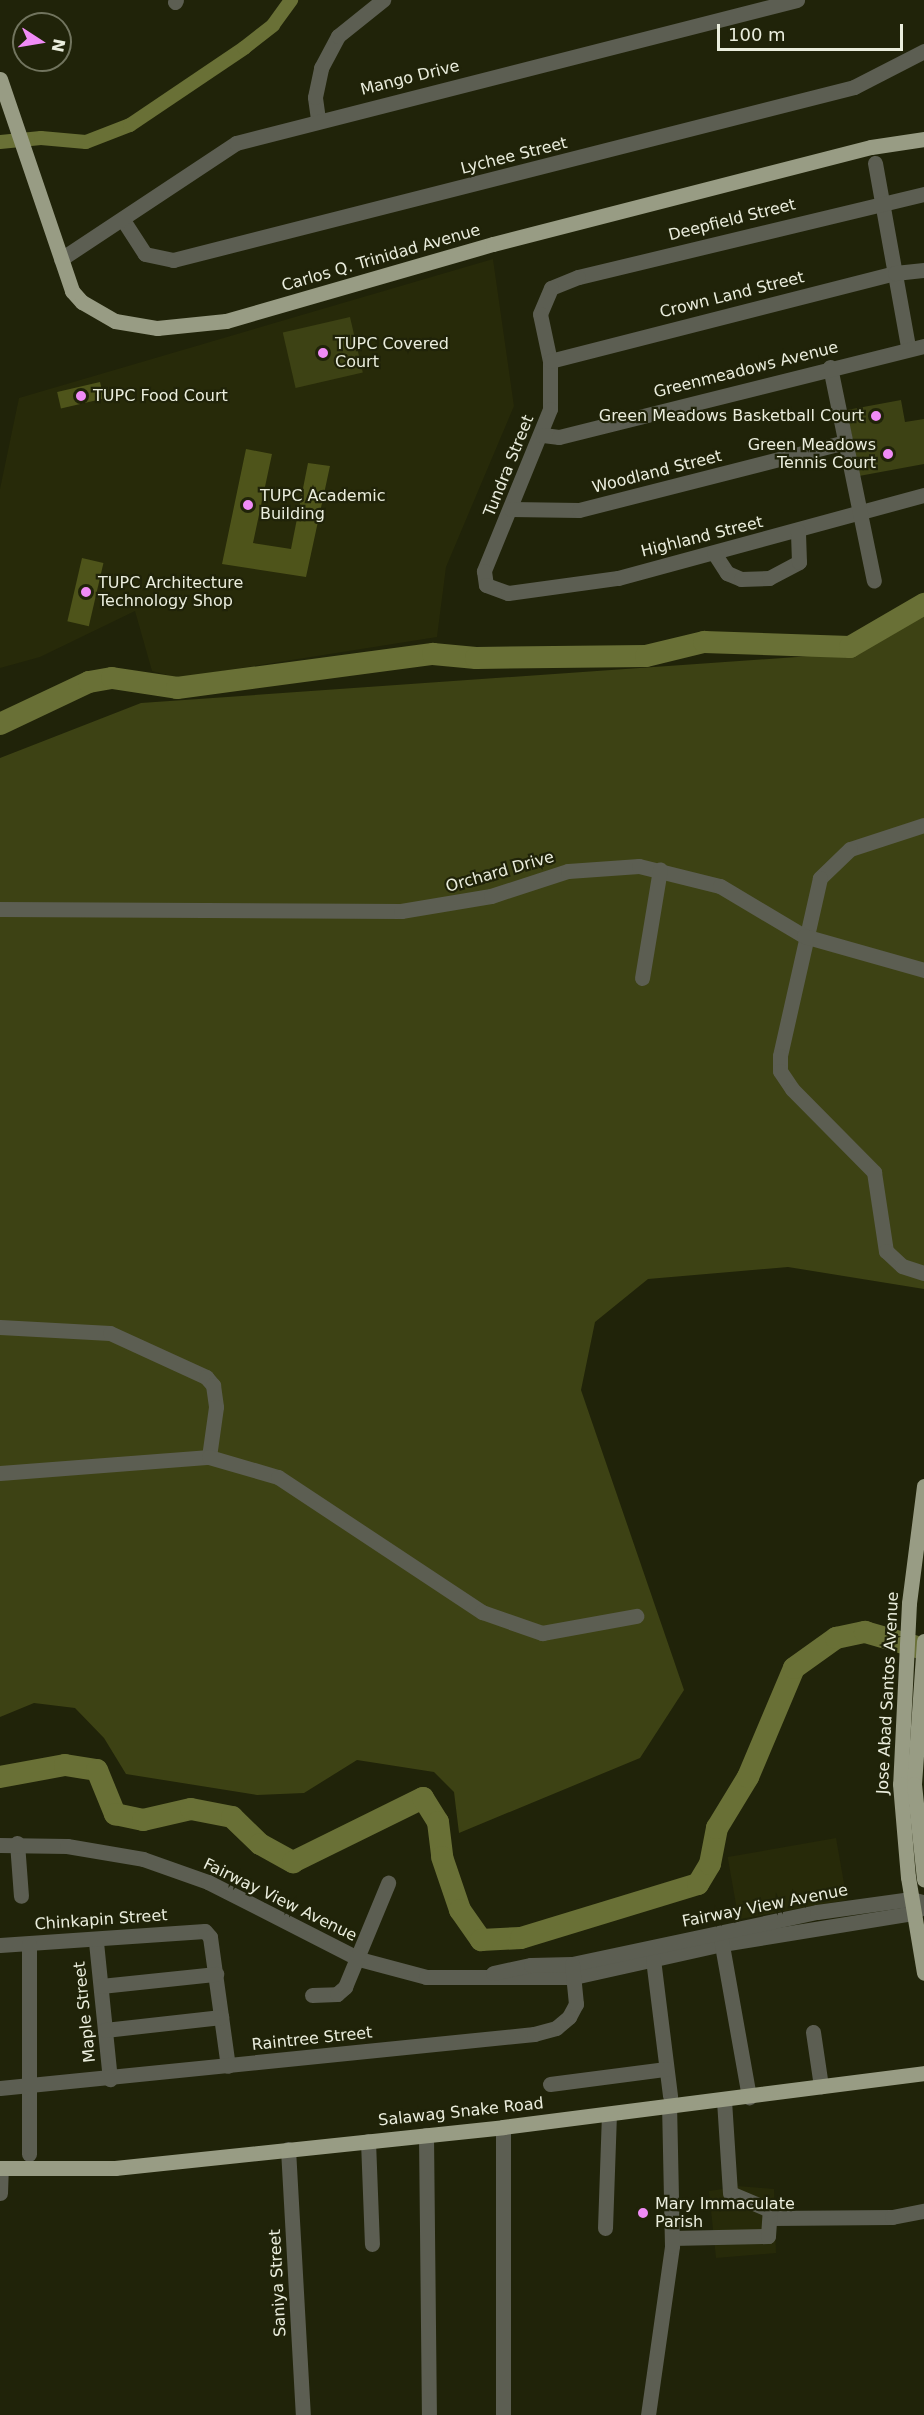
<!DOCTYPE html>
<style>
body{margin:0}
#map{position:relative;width:924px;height:2415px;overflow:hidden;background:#202309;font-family:"DejaVu Sans",sans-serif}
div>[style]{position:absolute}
.built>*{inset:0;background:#272a09;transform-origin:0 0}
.green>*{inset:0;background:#3d4214;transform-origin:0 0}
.canal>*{height:14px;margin:-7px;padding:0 7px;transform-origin:7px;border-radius:7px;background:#697036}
.river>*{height:22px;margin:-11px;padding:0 11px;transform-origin:11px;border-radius:11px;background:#697036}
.building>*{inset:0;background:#4e541a;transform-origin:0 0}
.minor>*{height:15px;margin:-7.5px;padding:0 7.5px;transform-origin:7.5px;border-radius:7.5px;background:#5c5e52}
.major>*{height:15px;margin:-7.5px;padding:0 7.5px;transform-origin:7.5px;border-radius:7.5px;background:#989c84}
.dots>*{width:16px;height:16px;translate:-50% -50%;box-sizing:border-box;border:3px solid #202309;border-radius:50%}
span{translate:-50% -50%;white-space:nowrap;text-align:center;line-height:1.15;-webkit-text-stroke:4.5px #202309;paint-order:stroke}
.street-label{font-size:16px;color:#eaeddd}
.poi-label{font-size:16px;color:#eaeddd}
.left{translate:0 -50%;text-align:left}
.right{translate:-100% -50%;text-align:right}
.north{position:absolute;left:12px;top:12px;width:60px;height:60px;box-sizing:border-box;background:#202309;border:2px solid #71745e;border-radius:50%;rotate:102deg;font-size:16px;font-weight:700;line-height:24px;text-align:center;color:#eaeddd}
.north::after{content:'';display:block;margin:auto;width:21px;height:27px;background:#f08bf6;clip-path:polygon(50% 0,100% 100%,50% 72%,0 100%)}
.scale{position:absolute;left:717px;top:24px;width:186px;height:27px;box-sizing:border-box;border:3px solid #eaeddd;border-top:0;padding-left:8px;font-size:18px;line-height:21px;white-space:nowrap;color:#eaeddd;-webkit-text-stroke:4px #202309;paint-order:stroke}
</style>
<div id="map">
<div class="built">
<div style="clip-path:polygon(493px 259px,514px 406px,446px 567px,437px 637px,178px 678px,152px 671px,135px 611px,40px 657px,0 668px,0 489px,19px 398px)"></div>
<div style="left:836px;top:1838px;width:63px;height:110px;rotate:80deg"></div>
<div style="clip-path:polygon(728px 2119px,738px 2186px,774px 2189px,776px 2253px,716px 2258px,709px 2191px,723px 2189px)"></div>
</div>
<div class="green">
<div style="left:350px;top:317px;width:57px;height:69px;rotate:77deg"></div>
<div style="clip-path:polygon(901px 400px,905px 422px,924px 419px,924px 464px,859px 476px,847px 410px)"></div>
<div style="clip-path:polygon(924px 613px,924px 1289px,788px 1267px,648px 1279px,595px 1322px,581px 1390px,684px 1690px,640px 1758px,459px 1833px,454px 1792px,434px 1772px,357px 1760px,304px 1793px,257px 1795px,126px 1774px,104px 1738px,75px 1708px,34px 1703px,0 1717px,0 758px,141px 703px,853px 653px)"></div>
</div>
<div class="canal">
<div style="left:0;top:142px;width:41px;rotate:-5.6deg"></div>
<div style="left:41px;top:138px;width:45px;rotate:5.1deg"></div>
<div style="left:86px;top:142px;width:47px;rotate:-21.1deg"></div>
<div style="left:130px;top:125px;width:138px;rotate:-34deg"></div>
<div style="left:244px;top:48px;width:37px;rotate:-38deg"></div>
<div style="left:273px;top:25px;width:31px;rotate:-54deg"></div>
</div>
<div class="river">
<div style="left:0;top:724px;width:98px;rotate:-25.3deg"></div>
<div style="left:89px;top:682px;width:23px;rotate:-10deg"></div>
<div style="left:112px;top:678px;width:66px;rotate:8.7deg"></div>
<div style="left:177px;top:688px;width:258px;rotate:-7.6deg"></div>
<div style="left:433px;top:654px;width:43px;rotate:5.3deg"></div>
<div style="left:476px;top:658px;width:170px;rotate:-0.7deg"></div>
<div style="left:646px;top:656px;width:60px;rotate:-13.6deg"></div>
<div style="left:704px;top:642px;width:146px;rotate:2deg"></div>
<div style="left:850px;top:647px;width:86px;rotate:-30.2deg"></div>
<div style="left:0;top:1777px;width:66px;rotate:-10.5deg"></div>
<div style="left:65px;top:1765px;width:32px;rotate:9deg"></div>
<div style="left:97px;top:1770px;width:48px;rotate:67.8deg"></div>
<div style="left:115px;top:1814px;width:29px;rotate:12deg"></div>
<div style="left:143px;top:1820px;width:49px;rotate:-12.9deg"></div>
<div style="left:191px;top:1809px;width:42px;rotate:11deg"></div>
<div style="left:232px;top:1817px;width:39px;rotate:44deg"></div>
<div style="left:260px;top:1844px;width:38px;rotate:29deg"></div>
<div style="left:293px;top:1862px;width:145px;rotate:-26.2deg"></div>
<div style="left:423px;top:1798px;width:28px;rotate:58deg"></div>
<div style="left:438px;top:1822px;width:35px;rotate:83deg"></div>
<div style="left:442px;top:1857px;width:56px;rotate:71.2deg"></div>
<div style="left:460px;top:1910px;width:37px;rotate:55deg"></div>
<div style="left:481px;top:1940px;width:40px;rotate:-2.9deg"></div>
<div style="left:521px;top:1938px;width:185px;rotate:-17deg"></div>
<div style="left:698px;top:1884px;width:23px;rotate:-59deg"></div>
<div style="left:710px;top:1864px;width:37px;rotate:-79deg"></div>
<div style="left:717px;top:1828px;width:60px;rotate:-58.7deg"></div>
<div style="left:748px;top:1777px;width:118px;rotate:-67.1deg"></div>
<div style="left:794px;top:1668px;width:52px;rotate:-35.5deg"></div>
<div style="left:836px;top:1638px;width:30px;rotate:-12deg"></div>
<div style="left:865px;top:1632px;width:61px;rotate:16.1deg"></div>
</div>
<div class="building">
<div style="left:100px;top:382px;width:17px;height:44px;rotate:77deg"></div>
<div style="clip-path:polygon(246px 449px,272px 454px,253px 543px,291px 549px,308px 463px,330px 466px,306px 577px,222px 564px)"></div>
<div style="left:82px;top:558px;width:22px;height:65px;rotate:13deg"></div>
</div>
<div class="minor">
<div style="left:175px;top:2px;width:2px;rotate:-63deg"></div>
<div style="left:318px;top:119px;width:22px;rotate:-98deg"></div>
<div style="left:315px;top:97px;width:30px;rotate:-78deg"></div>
<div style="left:321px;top:68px;width:36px;rotate:-62deg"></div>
<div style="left:338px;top:36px;width:58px;rotate:-38.7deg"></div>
<div style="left:875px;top:163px;width:187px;rotate:79.8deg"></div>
<div style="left:924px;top:194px;width:356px;rotate:166.5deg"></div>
<div style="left:578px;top:277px;width:29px;rotate:158deg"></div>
<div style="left:551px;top:288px;width:28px;rotate:113deg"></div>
<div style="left:540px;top:314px;width:48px;rotate:78deg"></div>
<div style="left:550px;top:361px;width:48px;rotate:90deg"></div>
<div style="left:550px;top:409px;width:175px;rotate:112.2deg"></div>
<div style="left:484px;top:571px;width:14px;rotate:82deg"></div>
<div style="left:486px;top:585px;width:23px;rotate:20deg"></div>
<div style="left:508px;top:593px;width:111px;rotate:-7.8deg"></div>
<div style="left:618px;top:578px;width:317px;rotate:-15.2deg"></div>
<div style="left:123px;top:220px;width:40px;rotate:57.1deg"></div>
<div style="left:145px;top:254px;width:29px;rotate:12deg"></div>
<div style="left:173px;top:260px;width:703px;rotate:-14.25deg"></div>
<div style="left:854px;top:87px;width:79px;rotate:-27.2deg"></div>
<div style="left:61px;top:259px;width:210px;rotate:-33.5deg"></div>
<div style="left:236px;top:143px;width:579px;rotate:-14.3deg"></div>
<div style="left:550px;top:361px;width:356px;rotate:-14.3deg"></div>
<div style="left:895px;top:273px;width:29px;rotate:-6deg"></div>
<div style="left:830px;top:367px;width:218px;rotate:78.4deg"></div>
<div style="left:543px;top:435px;width:16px;rotate:7deg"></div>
<div style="left:559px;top:437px;width:376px;rotate:-14deg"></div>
<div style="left:511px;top:509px;width:68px;rotate:0.8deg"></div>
<div style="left:579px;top:510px;width:275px;rotate:-14.3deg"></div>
<div style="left:714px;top:553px;width:24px;rotate:57deg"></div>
<div style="left:727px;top:573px;width:15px;rotate:23deg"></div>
<div style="left:741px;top:579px;width:28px;rotate:-2deg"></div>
<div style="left:769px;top:578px;width:34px;rotate:-28deg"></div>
<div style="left:799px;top:562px;width:31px;rotate:-92deg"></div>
<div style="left:924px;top:825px;width:78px;rotate:162deg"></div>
<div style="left:850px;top:849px;width:42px;rotate:136deg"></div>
<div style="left:820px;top:878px;width:182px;rotate:102.7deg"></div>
<div style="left:780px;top:1056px;width:15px;rotate:90deg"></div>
<div style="left:780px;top:1071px;width:22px;rotate:56deg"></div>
<div style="left:792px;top:1089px;width:117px;rotate:45.3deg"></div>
<div style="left:874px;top:1172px;width:80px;rotate:81.4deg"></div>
<div style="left:886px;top:1251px;width:22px;rotate:43deg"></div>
<div style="left:902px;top:1266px;width:23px;rotate:18deg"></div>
<div style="left:0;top:909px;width:401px;rotate:0.3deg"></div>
<div style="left:401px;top:911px;width:91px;rotate:-9.5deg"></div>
<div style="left:491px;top:896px;width:81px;rotate:-18deg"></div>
<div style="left:568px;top:871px;width:71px;rotate:-4deg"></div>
<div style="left:639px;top:866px;width:83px;rotate:13.9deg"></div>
<div style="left:720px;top:886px;width:98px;rotate:30.8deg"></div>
<div style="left:804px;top:936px;width:125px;rotate:15.8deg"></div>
<div style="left:642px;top:978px;width:110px;rotate:-80.6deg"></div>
<div style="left:0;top:1327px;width:110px;rotate:3.1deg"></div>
<div style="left:110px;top:1333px;width:106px;rotate:24.6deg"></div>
<div style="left:206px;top:1377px;width:11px;rotate:49deg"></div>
<div style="left:213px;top:1385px;width:22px;rotate:82deg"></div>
<div style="left:216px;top:1407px;width:50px;rotate:98deg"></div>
<div style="left:0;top:1473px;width:210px;rotate:-4.4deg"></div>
<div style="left:209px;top:1457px;width:72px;rotate:16.2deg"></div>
<div style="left:278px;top:1477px;width:245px;rotate:33.5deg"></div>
<div style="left:482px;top:1612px;width:64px;rotate:19.3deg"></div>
<div style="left:542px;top:1633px;width:96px;rotate:-10.3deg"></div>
<div style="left:17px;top:1843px;width:53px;rotate:85.7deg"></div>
<div style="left:0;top:1845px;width:67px;rotate:0.9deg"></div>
<div style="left:67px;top:1846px;width:77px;rotate:9.7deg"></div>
<div style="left:143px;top:1859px;width:69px;rotate:19.5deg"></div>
<div style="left:208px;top:1882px;width:169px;rotate:27deg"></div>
<div style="left:359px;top:1959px;width:69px;rotate:15deg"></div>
<div style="left:426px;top:1977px;width:148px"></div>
<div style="left:574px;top:1977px;width:152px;rotate:-12.6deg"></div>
<div style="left:722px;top:1944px;width:193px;rotate:-9.2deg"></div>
<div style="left:913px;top:1913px;width:13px;rotate:-32deg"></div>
<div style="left:720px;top:1934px;width:166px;rotate:79.9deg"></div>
<div style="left:96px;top:1942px;width:138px;rotate:84.2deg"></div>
<div style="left:0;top:1945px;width:205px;rotate:-3.9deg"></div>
<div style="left:205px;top:1931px;width:8px;rotate:50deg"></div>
<div style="left:210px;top:1937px;width:130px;rotate:82.1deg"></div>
<div style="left:653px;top:1959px;width:138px;rotate:82.9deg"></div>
<div style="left:493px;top:1973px;width:39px;rotate:-12deg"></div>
<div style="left:531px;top:1965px;width:41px;rotate:-1.4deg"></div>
<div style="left:572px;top:1964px;width:250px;rotate:-12deg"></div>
<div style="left:817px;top:1912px;width:95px;rotate:-7.9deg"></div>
<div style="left:911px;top:1899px;width:12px;rotate:14deg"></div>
<div style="left:101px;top:1986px;width:116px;rotate:-6deg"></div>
<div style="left:312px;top:1995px;width:25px;rotate:-2deg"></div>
<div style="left:337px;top:1994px;width:11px;rotate:-41deg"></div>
<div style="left:345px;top:1987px;width:113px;rotate:-67.5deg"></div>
<div style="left:105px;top:2030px;width:117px;rotate:-6.4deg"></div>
<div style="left:813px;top:2032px;width:55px;rotate:81.6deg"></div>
<div style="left:550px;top:2084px;width:117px;rotate:-7.4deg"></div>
<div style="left:0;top:2088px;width:537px;rotate:-5.77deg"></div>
<div style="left:534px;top:2034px;width:23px;rotate:-15deg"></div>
<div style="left:556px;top:2028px;width:17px;rotate:-40deg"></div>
<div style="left:569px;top:2017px;width:15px;rotate:-62deg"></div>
<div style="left:576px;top:2004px;width:40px;rotate:-95.7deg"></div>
<div style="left:503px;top:2127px;width:288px;rotate:90deg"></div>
<div style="left:426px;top:2135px;width:280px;rotate:89.4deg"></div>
<div style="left:368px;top:2141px;width:103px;rotate:87.8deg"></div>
<div style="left:288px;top:2149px;width:266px;rotate:86.8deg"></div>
<div style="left:29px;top:2154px;width:210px;rotate:-90deg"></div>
<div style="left:0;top:2193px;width:25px;rotate:-88deg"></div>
<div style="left:771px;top:2218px;width:121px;rotate:-0.5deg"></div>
<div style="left:892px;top:2217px;width:33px;rotate:-11deg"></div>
<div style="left:605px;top:2228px;width:114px;rotate:-88deg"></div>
<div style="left:672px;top:2238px;width:96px;rotate:-1.2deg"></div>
<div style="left:768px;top:2236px;width:26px;rotate:-86deg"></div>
<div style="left:770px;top:2210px;width:43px;rotate:-157deg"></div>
<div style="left:730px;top:2193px;width:93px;rotate:-93.7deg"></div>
<div style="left:648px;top:2415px;width:171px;rotate:-81.9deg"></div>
<div style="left:672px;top:2246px;width:139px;rotate:-91.2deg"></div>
</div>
<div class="major">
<div style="left:0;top:79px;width:224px;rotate:71.2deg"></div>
<div style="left:72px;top:291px;width:15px;rotate:48deg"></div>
<div style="left:82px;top:302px;width:38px;rotate:30deg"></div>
<div style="left:115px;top:321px;width:43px;rotate:9.5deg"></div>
<div style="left:157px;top:328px;width:69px;rotate:-5.8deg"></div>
<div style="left:226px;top:321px;width:278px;rotate:-16.1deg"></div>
<div style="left:493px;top:244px;width:390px;rotate:-14.4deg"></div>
<div style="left:871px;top:147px;width:54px;rotate:-8.6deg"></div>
<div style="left:924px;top:1486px;width:118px;rotate:97.3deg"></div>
<div style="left:909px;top:1603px;width:181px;rotate:92.8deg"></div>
<div style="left:900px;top:1784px;width:93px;rotate:85.1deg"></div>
<div style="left:908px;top:1877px;width:97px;rotate:80.5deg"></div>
<div style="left:924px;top:1641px;width:143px;rotate:94deg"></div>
<div style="left:914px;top:1784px;width:96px;rotate:84deg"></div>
<div style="left:0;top:2168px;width:115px"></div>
<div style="left:115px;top:2168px;width:390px;rotate:-6deg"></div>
<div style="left:503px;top:2127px;width:424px;rotate:-7.3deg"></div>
</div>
<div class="dots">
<div style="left:323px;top:353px;background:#f08bf6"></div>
<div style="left:81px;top:396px;background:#f08bf6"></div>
<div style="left:876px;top:416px;background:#f08bf6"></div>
<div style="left:888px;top:454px;background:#f08bf6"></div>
<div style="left:248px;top:505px;background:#f08bf6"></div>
<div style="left:86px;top:592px;background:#f08bf6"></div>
<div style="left:643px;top:2213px;background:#f08bf6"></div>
</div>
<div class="street-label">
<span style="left:410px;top:78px;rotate:-14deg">Mango Drive</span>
<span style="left:514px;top:156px;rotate:-14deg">Lychee Street</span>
<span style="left:732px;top:220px;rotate:-14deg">Deepfield Street</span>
<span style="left:381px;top:258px;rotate:-16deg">Carlos Q. Trinidad Avenue</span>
<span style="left:732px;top:295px;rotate:-14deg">Crown Land Street</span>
<span style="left:746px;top:370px;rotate:-14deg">Greenmeadows Avenue</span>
<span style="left:509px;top:466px;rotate:-68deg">Tundra Street</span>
<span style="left:657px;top:472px;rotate:-14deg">Woodland Street</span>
<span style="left:702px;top:537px;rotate:-14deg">Highland Street</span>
<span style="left:500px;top:872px;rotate:-16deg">Orchard Drive</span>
<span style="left:888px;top:1693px;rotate:-87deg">Jose Abad Santos Avenue</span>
<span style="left:280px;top:1900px;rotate:26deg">Fairway View Avenue</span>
<span style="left:765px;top:1906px;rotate:-11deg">Fairway View Avenue</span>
<span style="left:101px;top:1920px;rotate:-4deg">Chinkapin Street</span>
<span style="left:85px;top:2012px;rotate:-96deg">Maple Street</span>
<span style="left:312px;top:2039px;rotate:-6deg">Raintree Street</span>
<span style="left:461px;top:2112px;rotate:-6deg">Salawag Snake Road</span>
<span style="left:278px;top:2283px;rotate:-93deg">Saniya Street</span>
</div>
<div class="poi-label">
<span class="left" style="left:335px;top:353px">TUPC Covered<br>Court</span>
<span class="left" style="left:93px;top:396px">TUPC Food Court</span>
<span class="right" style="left:864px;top:416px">Green Meadows Basketball Court</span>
<span class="right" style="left:876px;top:454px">Green Meadows<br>Tennis Court</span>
<span class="left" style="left:260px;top:505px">TUPC Academic<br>Building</span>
<span class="left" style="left:98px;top:592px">TUPC Architecture<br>Technology Shop</span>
<span class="left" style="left:655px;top:2213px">Mary Immaculate<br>Parish</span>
</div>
<div class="north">N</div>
<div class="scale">100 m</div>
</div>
